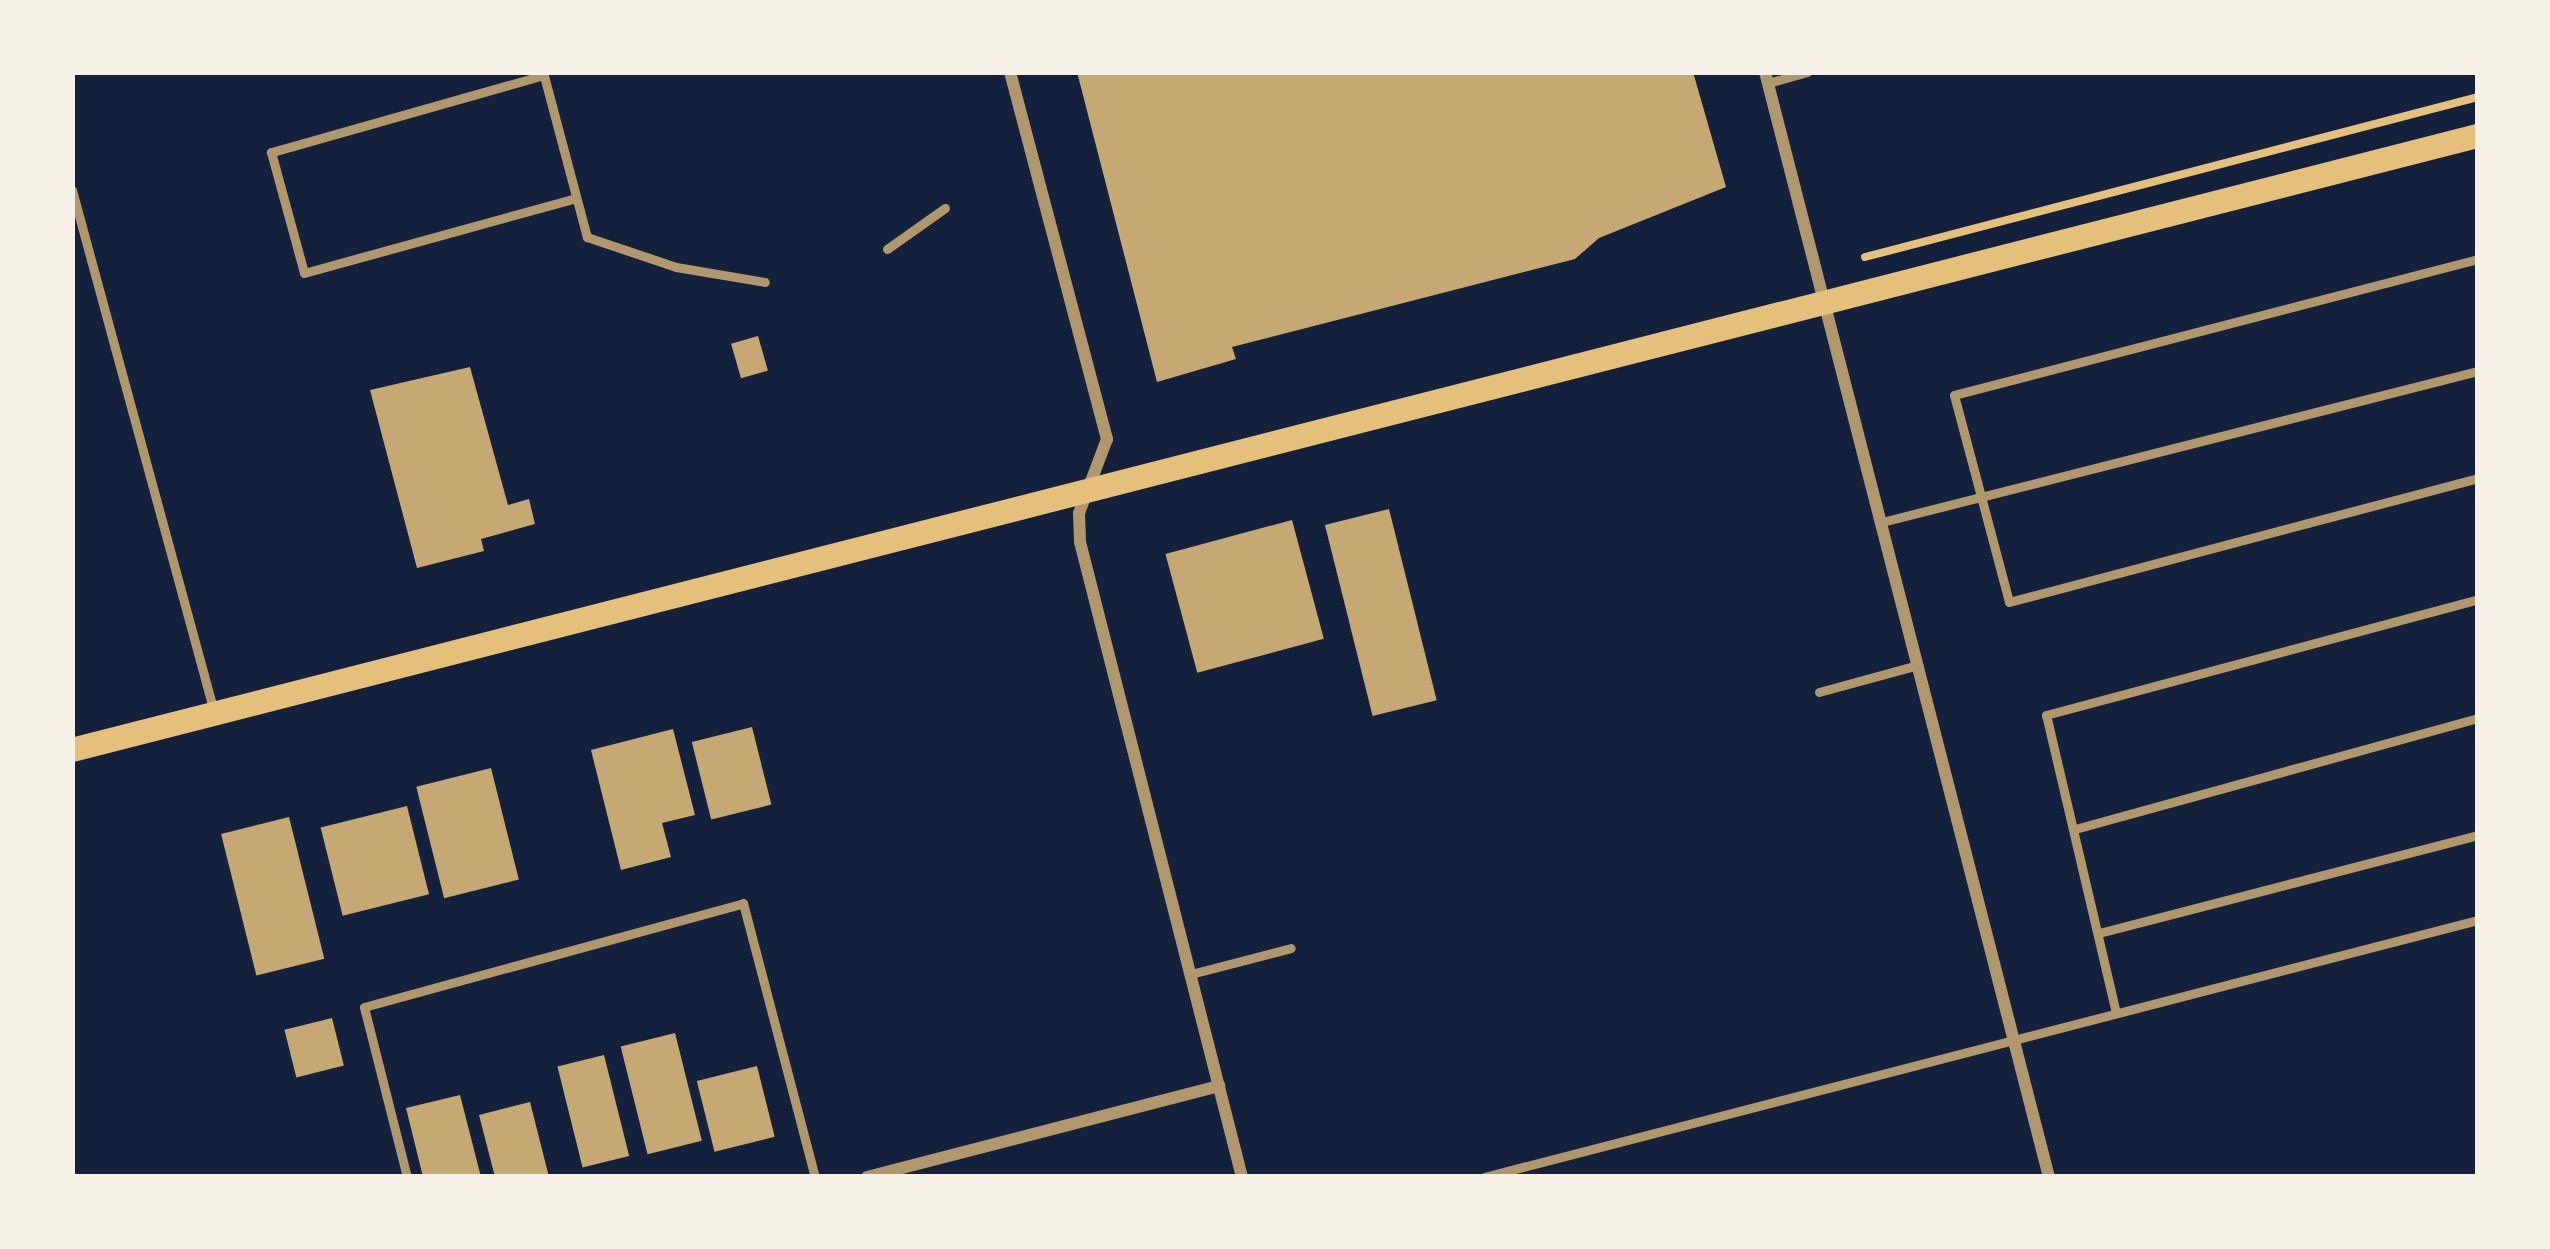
<!DOCTYPE html>
<style>
body{margin:0}
#map{position:relative;width:2550px;height:1249px;overflow:hidden;background:#14213d;font-family:"Archivo Narrow",sans-serif}
div>[style]{position:absolute}
.building>*{inset:0;background:#c6a872;transform-origin:0 0}
.path>*{height:8px;margin:-4px;padding:0 4px;transform-origin:4px;border-radius:4px;background:#e5c07b}
.service>*{height:9px;margin:-4.5px;padding:0 4.5px;transform-origin:4.5px;border-radius:4.5px;background:#b1986c}
.minor>*{height:12px;margin:-6px;padding:0 6px;transform-origin:6px;border-radius:6px;background:#b1986c}
.secondary>*{height:24px;margin:-12px;padding:0 12px;transform-origin:12px;border-radius:12px;background:#e5c07b}
span{translate:-50% -50%;white-space:nowrap;text-align:center;line-height:1.15;-webkit-text-stroke:12px #f6f1e7;paint-order:stroke}
.frame{position:absolute;inset:0;border:75px solid #f6f1e7;pointer-events:none}
</style>
<div id="map">
<div class="building">
<div style="clip-path:polygon(1077px 72px,1693px 72px,1726px 187px,1599px 238px,1575px 259px,1232px 347px,1236px 359px,1157px 382px)"></div>
<div style="left:758px;top:336px;width:36px;height:28px;rotate:74deg"></div>
<div style="clip-path:polygon(470px 367px,508px 505px,529px 499px,535px 524px,481px 539px,484px 551px,417px 568px,370px 390px)"></div>
<div style="left:1389px;top:509px;width:197px;height:66px;rotate:76deg"></div>
<div style="left:1292px;top:520px;width:123px;height:131px;rotate:75deg"></div>
<div style="left:752px;top:727px;width:80px;height:62px;rotate:76deg"></div>
<div style="clip-path:polygon(673px 729px,695px 815px,662px 823px,671px 857px,621px 870px,591px 750px)"></div>
<div style="left:491px;top:768px;width:115px;height:77px;rotate:76deg"></div>
<div style="left:407px;top:806px;width:91px;height:89px;rotate:76deg"></div>
<div style="left:289px;top:817px;width:146px;height:70px;rotate:76deg"></div>
<div style="left:332px;top:1018px;width:49px;height:49px;rotate:76deg"></div>
<div style="left:675px;top:1033px;width:111px;height:56px;rotate:76deg"></div>
<div style="left:604px;top:1055px;width:104px;height:48px;rotate:76deg"></div>
<div style="left:757px;top:1066px;width:73px;height:62px;rotate:76deg"></div>
<div style="clip-path:polygon(460px 1095px,481px 1177px,423px 1177px,406px 1108px)"></div>
<div style="clip-path:polygon(530px 1102px,549px 1177px,495px 1177px,479px 1115px)"></div>
</div>
<div class="path">
<div style="left:1865px;top:257px;width:634px;rotate:-14.63deg"></div>
</div>
<div class="service">
<div style="left:543px;top:72px;width:171px;rotate:75.1deg"></div>
<div style="left:587px;top:237px;width:94px;rotate:18.6deg"></div>
<div style="left:676px;top:267px;width:90px;rotate:9.6deg"></div>
<div style="left:544px;top:75px;width:284px;rotate:164.2deg"></div>
<div style="left:271px;top:152px;width:125px;rotate:74.7deg"></div>
<div style="left:304px;top:273px;width:282px;rotate:-15.4deg"></div>
<div style="left:1768px;top:83px;width:41px;rotate:-15.8deg"></div>
<div style="left:72px;top:190px;width:541px;rotate:74.78deg"></div>
<div style="left:887px;top:249px;width:71px;rotate:-35.3deg"></div>
<div style="left:2478px;top:259px;width:541px;rotate:165.45deg"></div>
<div style="left:1954px;top:395px;width:214px;rotate:75.1deg"></div>
<div style="left:2009px;top:602px;width:485px;rotate:-14.8deg"></div>
<div style="left:1882px;top:522px;width:615px;rotate:-14.22deg"></div>
<div style="left:1819px;top:692px;width:103px;rotate:-15.3deg"></div>
<div style="left:2075px;top:829px;width:418px;rotate:-15.4deg"></div>
<div style="left:2099px;top:933px;width:391px;rotate:-14.5deg"></div>
<div style="left:1191px;top:974px;width:103px;rotate:-14.6deg"></div>
<div style="left:2116px;top:1013px;width:306px;rotate:-103.2deg"></div>
<div style="left:2046px;top:715px;width:447px;rotate:-15deg"></div>
<div style="left:407px;top:1177px;width:175px;rotate:-104.2deg"></div>
<div style="left:364px;top:1007px;width:393px;rotate:-15.3deg"></div>
<div style="left:743px;top:903px;width:283px;rotate:75.3deg"></div>
<div style="left:1484px;top:1177px;width:1027px;rotate:-14.5deg"></div>
</div>
<div class="minor">
<div style="left:1010px;top:72px;width:380px;rotate:75.2deg"></div>
<div style="left:1107px;top:439px;width:79px;rotate:110.7deg"></div>
<div style="left:1079px;top:513px;width:29px;rotate:88deg"></div>
<div style="left:1080px;top:542px;width:655px;rotate:75.69deg"></div>
<div style="left:1765px;top:72px;width:1141px;rotate:75.59deg"></div>
<div style="left:867px;top:1177px;width:364px;rotate:-14.5deg"></div>
</div>
<div class="secondary">
<div style="left:72px;top:750px;width:2483px;rotate:-14.32deg"></div>
</div>
<div class="frame"></div>
</div>
